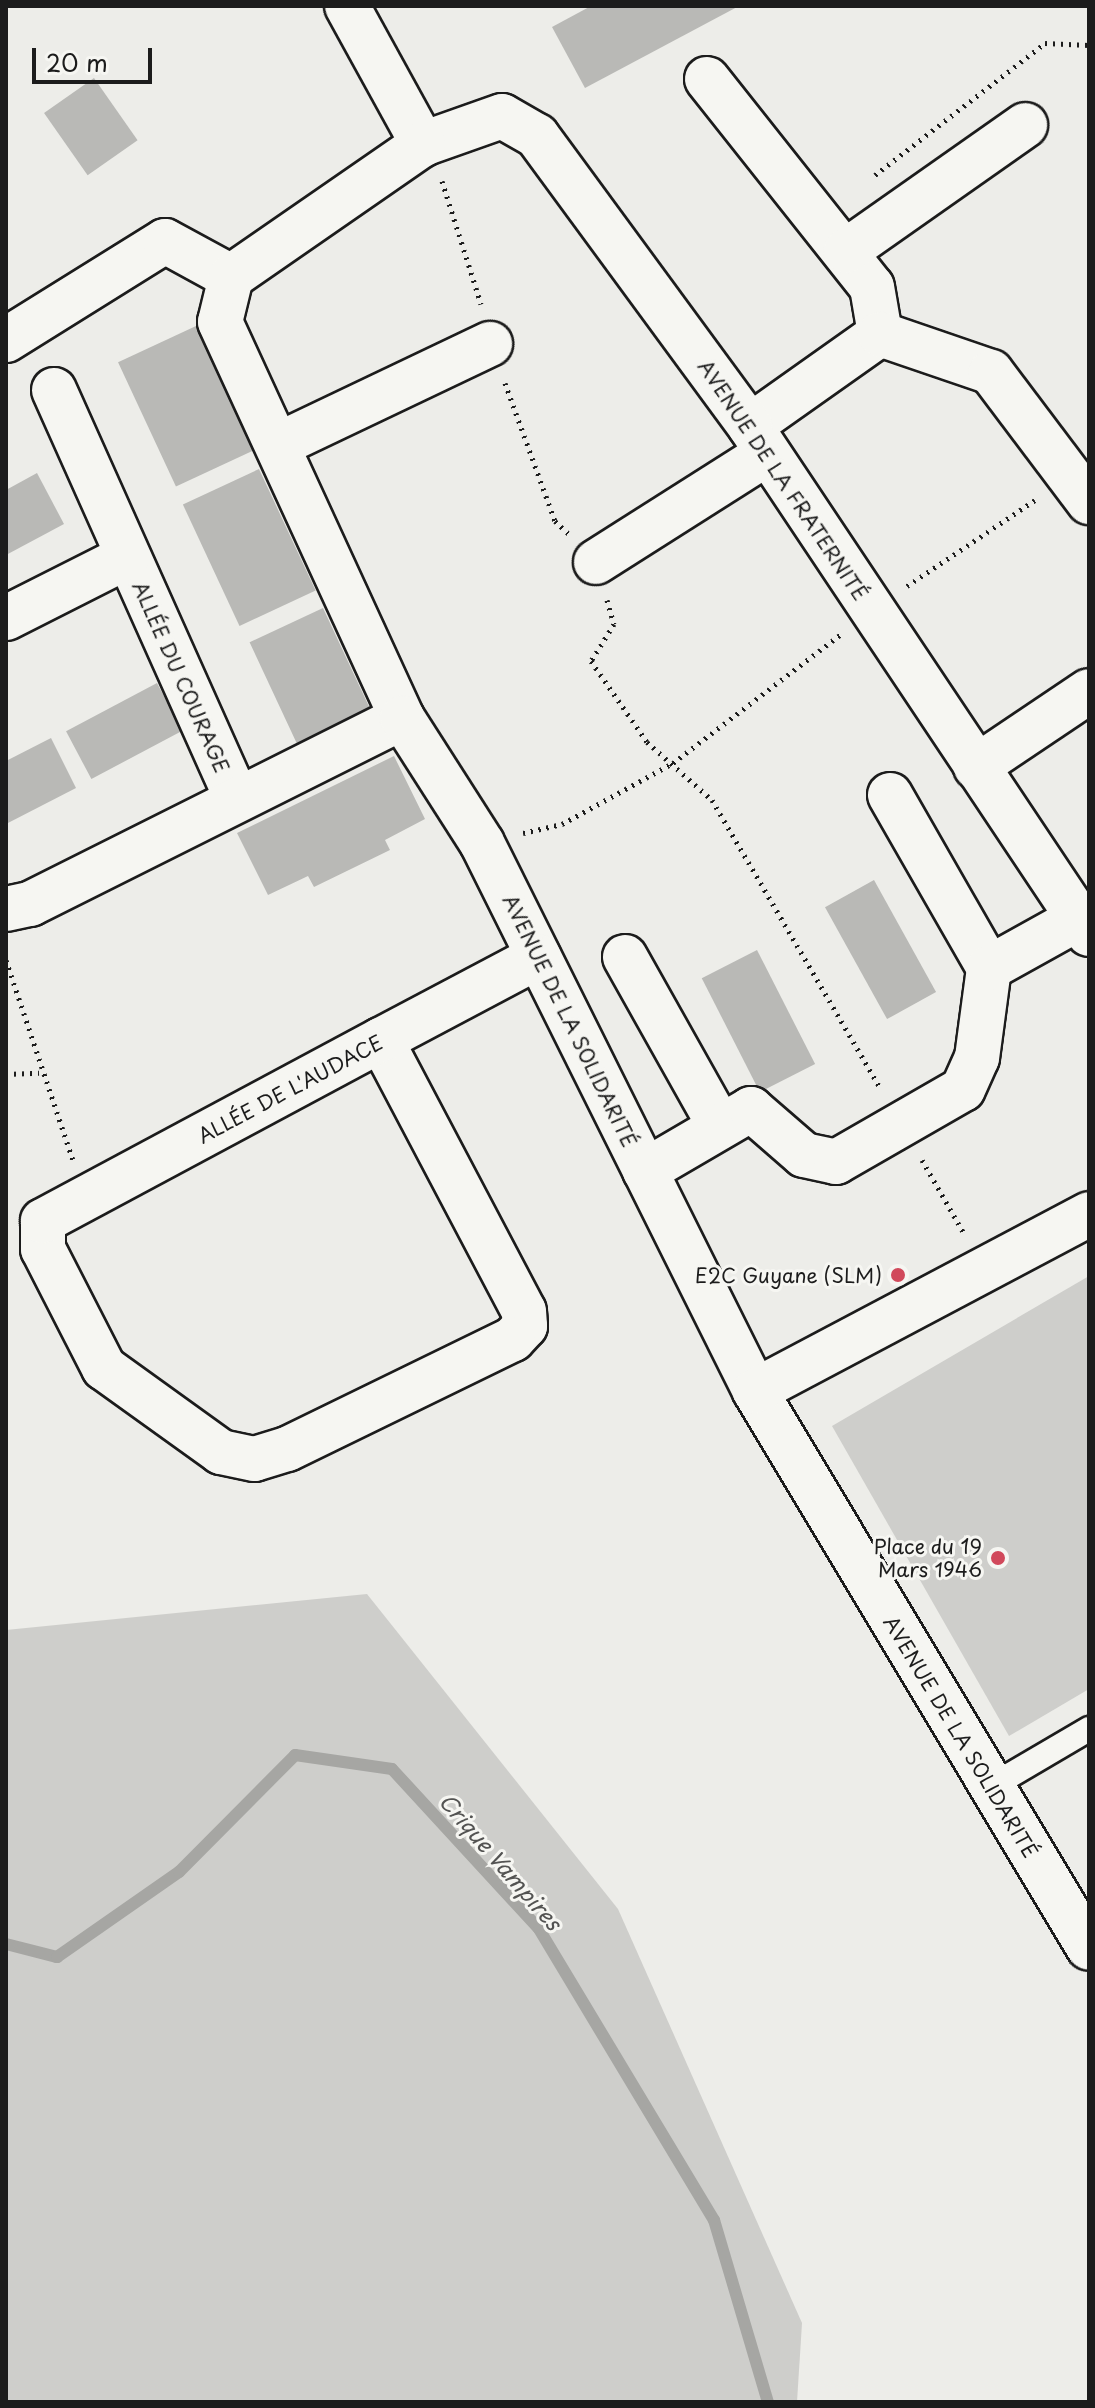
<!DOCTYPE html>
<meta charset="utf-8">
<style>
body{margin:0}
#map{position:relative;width:1095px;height:2408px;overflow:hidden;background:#edede9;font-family:"Playpen Sans",sans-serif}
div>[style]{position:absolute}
.green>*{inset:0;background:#cececb}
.stream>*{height:12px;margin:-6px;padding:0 6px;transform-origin:6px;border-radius:6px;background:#a6a6a3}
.building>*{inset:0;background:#b9b9b6;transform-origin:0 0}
.path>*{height:5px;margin-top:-2.5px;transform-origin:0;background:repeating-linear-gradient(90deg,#1c1c1c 0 2px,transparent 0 8px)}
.roads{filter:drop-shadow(2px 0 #1c1c1c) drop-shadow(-2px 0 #1c1c1c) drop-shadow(0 2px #1c1c1c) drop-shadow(0 -2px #1c1c1c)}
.lane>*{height:24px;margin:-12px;padding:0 12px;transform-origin:12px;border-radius:12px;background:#f6f6f2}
.street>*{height:44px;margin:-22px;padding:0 22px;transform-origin:22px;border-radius:22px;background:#f6f6f2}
.dots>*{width:22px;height:22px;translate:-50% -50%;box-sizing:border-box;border:4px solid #f6f6f2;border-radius:50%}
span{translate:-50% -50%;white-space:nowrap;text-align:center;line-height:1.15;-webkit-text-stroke:6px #f6f6f2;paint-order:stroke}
.street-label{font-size:20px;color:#1c1c1c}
.poi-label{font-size:20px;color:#1c1c1c}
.right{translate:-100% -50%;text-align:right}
.water-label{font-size:22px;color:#535352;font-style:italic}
.frame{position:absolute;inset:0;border:8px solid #1c1c1c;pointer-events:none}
.scale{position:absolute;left:32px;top:48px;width:120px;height:36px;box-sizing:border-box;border:4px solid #1c1c1c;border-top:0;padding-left:10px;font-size:24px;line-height:28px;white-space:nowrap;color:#1c1c1c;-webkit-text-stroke:6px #f6f6f2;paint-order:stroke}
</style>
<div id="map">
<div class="green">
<div style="clip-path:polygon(1089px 1276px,1089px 1689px,1009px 1736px,832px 1426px)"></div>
<div style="clip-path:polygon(367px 1594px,618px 1909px,802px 2323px,797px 2402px,6px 2402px,6px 1630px)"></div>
</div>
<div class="stream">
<div style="left:6px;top:1944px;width:53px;rotate:14.3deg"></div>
<div style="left:57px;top:1957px;width:149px;rotate:-34.9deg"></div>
<div style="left:179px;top:1872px;width:165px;rotate:-45.2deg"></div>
<div style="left:295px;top:1755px;width:98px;rotate:8.2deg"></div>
<div style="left:392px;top:1769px;width:217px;rotate:47.4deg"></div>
<div style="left:539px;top:1929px;width:340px;rotate:59deg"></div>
<div style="left:714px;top:2220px;width:190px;rotate:73.5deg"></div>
</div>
<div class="building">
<div style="clip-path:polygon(591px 6px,739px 6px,585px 88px,552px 27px)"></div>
<div style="left:94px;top:78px;width:76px;height:61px;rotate:55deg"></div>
<div style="left:196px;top:326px;width:137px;height:86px;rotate:65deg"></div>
<div style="left:259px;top:469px;width:134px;height:84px;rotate:65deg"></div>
<div style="clip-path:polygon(37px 473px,64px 524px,6px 555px,6px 490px)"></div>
<div style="left:323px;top:608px;width:119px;height:81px;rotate:65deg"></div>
<div style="left:157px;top:683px;width:54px;height:103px;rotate:62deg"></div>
<div style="clip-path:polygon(51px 738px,76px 788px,6px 824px,6px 761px)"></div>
<div style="clip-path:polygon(394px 756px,425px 819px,385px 840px,390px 850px,314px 887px,308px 876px,268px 895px,237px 833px)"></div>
<div style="left:874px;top:880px;width:128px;height:56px;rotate:61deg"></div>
<div style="left:757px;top:950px;width:128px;height:62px;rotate:63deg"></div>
</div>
<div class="path">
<div style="left:875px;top:175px;width:215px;rotate:-37.8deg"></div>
<div style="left:1045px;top:43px;width:44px;rotate:2.6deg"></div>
<div style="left:442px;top:181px;width:129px;rotate:72.4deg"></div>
<div style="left:505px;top:383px;width:147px;rotate:70.1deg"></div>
<div style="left:555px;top:521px;width:19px;rotate:43deg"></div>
<div style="left:907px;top:586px;width:154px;rotate:-33.9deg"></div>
<div style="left:607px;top:600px;width:25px;rotate:74deg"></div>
<div style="left:614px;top:624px;width:44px;rotate:121.9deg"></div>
<div style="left:591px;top:661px;width:98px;rotate:55.3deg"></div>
<div style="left:647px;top:742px;width:87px;rotate:41.7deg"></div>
<div style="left:712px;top:800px;width:335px;rotate:59.7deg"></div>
<div style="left:523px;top:833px;width:40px;rotate:-13deg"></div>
<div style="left:562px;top:824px;width:127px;rotate:-28.8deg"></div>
<div style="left:673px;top:763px;width:212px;rotate:-37.5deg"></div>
<div style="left:6px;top:960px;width:211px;rotate:71.5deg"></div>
<div style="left:6px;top:1074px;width:33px;rotate:-2deg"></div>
<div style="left:922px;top:1160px;width:86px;rotate:60.2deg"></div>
</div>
<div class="roads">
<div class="lane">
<div style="left:990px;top:1787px;width:115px;rotate:-30.4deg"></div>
</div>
<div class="street">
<div style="left:347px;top:6px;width:158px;rotate:61.2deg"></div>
<div style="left:707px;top:79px;width:265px;rotate:51.6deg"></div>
<div style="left:872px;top:287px;width:48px;rotate:80.3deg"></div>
<div style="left:880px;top:334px;width:159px;rotate:144.7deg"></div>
<div style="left:846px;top:251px;width:219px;rotate:-35.1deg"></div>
<div style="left:880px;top:334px;width:117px;rotate:18.9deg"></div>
<div style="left:991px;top:372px;width:163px;rotate:53deg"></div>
<div style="left:6px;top:340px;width:187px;rotate:-31.9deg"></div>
<div style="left:165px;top:241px;width:75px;rotate:28.6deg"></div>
<div style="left:54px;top:390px;width:445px;rotate:65.9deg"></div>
<div style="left:278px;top:445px;width:235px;rotate:-25.5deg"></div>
<div style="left:596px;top:562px;width:201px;rotate:-32.4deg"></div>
<div style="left:6px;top:618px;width:136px;rotate:-26.8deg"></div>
<div style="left:976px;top:767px;width:136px;rotate:-33.9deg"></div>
<div style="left:890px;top:795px;width:199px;rotate:60.2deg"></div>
<div style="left:6px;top:909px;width:25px;rotate:-12deg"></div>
<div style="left:30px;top:904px;width:416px;rotate:-26.6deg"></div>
<div style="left:1089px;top:934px;width:611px;rotate:-123.72deg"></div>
<div style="left:750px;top:426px;width:360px;rotate:-126.3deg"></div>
<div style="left:537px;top:136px;width:40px;rotate:-150.3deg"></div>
<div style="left:502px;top:116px;width:84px;rotate:160.5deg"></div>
<div style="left:423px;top:144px;width:234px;rotate:145.3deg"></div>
<div style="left:231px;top:277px;width:46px;rotate:103.7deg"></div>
<div style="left:220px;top:322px;width:436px;rotate:65.3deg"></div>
<div style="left:402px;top:718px;width:148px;rotate:57.4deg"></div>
<div style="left:482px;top:843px;width:612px;rotate:63.52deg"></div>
<div style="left:755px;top:1391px;width:649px;rotate:59.05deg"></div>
<div style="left:625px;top:957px;width:194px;rotate:60.7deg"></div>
<div style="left:381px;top:1040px;width:306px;rotate:62.2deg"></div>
<div style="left:524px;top:1311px;width:15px;rotate:86deg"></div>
<div style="left:525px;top:1326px;width:18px;rotate:133deg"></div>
<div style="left:513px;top:1339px;width:251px;rotate:154deg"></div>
<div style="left:287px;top:1449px;width:34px;rotate:163deg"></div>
<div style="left:254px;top:1459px;width:34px;rotate:-168deg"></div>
<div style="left:221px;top:1452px;width:144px;rotate:-144.3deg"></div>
<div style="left:104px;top:1368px;width:134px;rotate:-117.1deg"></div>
<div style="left:43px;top:1249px;width:28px;rotate:-90deg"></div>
<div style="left:43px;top:1221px;width:383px;rotate:-28.2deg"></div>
<div style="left:381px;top:1040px;width:178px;rotate:-27.9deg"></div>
<div style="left:645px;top:1171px;width:123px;rotate:-30.3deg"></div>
<div style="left:751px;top:1109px;width:70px;rotate:41deg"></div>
<div style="left:804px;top:1155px;width:33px;rotate:12deg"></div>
<div style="left:836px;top:1162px;width:146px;rotate:-29.9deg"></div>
<div style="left:963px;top:1089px;width:34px;rotate:-66deg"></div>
<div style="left:977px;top:1058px;width:91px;rotate:-82.4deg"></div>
<div style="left:989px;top:968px;width:103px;rotate:-29.1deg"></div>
<div style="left:755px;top:1391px;width:378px;rotate:-27.9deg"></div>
</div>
</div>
<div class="dots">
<div style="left:898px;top:1275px;background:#d1495b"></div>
<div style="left:998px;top:1558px;background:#d1495b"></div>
</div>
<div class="street-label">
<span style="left:783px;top:480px;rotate:56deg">AVENUE DE LA FRATERNITÉ</span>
<span style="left:181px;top:677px;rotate:66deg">ALLÉE DU COURAGE</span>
<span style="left:570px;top:1021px;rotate:64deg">AVENUE DE LA SOLIDARITÉ</span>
<span style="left:290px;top:1089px;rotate:-28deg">ALLÉE DE L'AUDACE</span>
<span style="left:961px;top:1737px;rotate:59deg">AVENUE DE LA SOLIDARITÉ</span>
</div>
<div class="poi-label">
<span class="right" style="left:882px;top:1275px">E2C Guyane (SLM)</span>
<span class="right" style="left:982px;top:1558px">Place du 19<br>Mars 1946</span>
</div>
<div class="water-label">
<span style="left:501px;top:1861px;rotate:49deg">Crique Vampires</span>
</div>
<div class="frame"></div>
<div class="scale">20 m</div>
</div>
